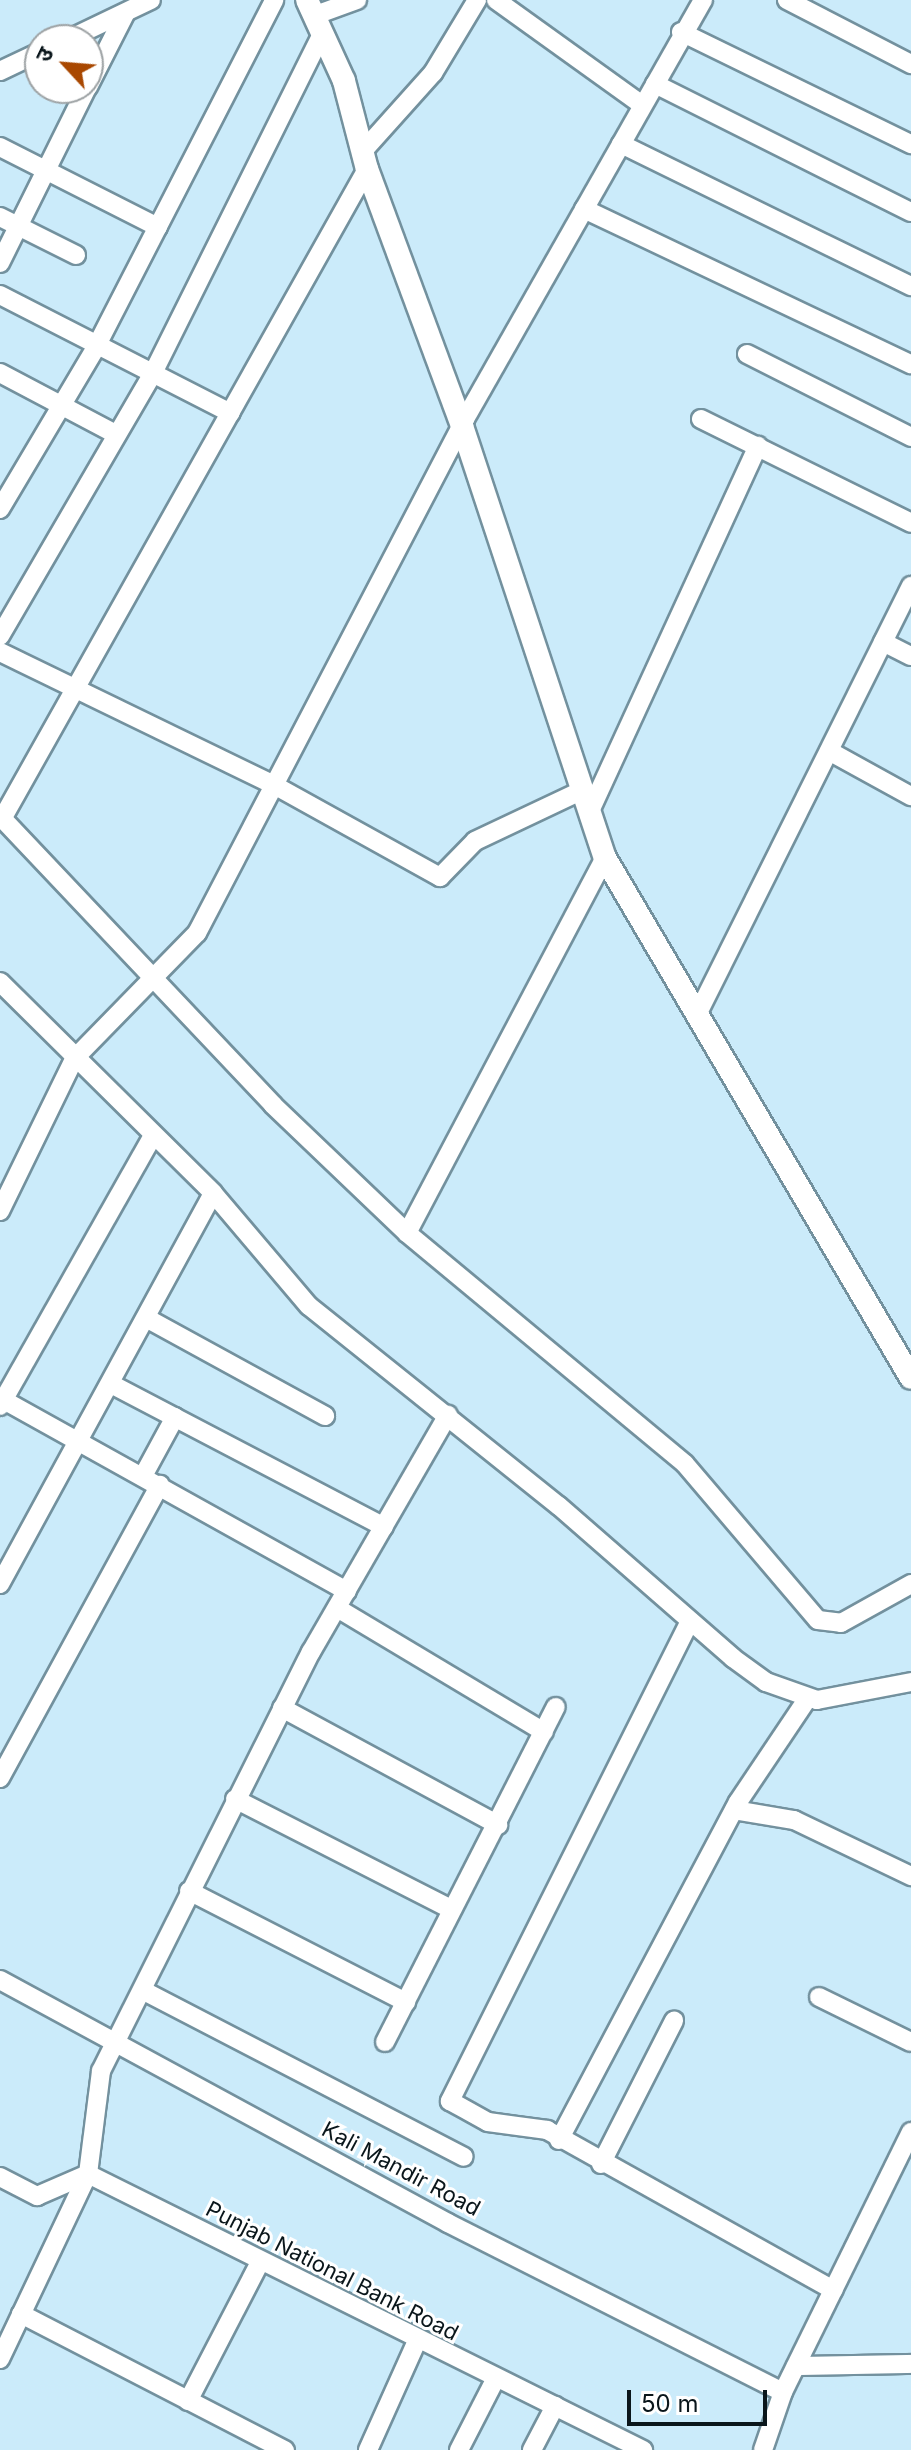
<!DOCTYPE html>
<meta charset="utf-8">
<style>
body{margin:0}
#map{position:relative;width:911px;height:2450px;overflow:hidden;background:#cbebfa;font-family:Inter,"Noto Sans Devanagari",sans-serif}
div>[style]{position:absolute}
.roads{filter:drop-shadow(2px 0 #73919e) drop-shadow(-2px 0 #73919e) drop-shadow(0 2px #73919e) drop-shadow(0 -2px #73919e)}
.minor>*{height:18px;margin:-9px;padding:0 9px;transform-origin:9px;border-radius:9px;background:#fff}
.tertiary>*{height:22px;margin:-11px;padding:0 11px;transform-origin:11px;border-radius:11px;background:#fff}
span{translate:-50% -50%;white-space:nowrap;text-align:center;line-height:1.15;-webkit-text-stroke:6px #fff;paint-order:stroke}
.street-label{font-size:22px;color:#0a161b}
.north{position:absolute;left:24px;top:24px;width:80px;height:80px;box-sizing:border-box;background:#fff;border:2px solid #9da2a4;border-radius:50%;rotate:296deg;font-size:22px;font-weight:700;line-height:32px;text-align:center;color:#0a161b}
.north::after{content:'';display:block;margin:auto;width:28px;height:36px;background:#a94801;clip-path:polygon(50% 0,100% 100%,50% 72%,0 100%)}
.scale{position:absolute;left:627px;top:2390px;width:140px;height:36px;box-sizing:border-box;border:4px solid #0a161b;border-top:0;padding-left:10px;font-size:24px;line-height:28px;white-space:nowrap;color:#0a161b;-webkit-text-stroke:6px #fff;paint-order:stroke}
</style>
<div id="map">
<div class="roads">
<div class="minor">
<div style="left:496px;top:0;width:180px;rotate:35.7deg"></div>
<div style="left:787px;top:0;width:140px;rotate:27.3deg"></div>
<div style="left:313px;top:16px;width:47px;rotate:-20deg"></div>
<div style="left:681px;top:32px;width:256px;rotate:26deg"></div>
<div style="left:67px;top:40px;width:93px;rotate:-25.5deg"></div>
<div style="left:0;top:71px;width:44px;rotate:-25.4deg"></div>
<div style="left:655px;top:84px;width:286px;rotate:26.6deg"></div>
<div style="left:88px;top:87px;width:82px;rotate:-63.1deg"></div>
<div style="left:621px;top:144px;width:323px;rotate:26.1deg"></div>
<div style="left:0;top:147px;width:177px;rotate:26.9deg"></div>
<div style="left:363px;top:151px;width:105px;rotate:-48.1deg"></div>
<div style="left:433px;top:73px;width:85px;rotate:-58.9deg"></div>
<div style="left:584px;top:209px;width:362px;rotate:25.4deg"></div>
<div style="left:0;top:217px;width:85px;rotate:26.6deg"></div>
<div style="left:0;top:263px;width:195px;rotate:-63.6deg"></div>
<div style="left:0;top:295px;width:259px;rotate:27.1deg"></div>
<div style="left:747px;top:354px;width:184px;rotate:26.8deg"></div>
<div style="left:0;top:373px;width:129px;rotate:27.8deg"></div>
<div style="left:701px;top:419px;width:234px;rotate:26.3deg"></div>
<div style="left:0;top:509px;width:188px;rotate:-59.3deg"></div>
<div style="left:96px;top:347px;width:390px;rotate:-62.8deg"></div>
<div style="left:0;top:636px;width:302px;rotate:-59.8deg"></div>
<div style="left:152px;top:375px;width:381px;rotate:-63.5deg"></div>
<div style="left:883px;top:642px;width:31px;rotate:27deg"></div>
<div style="left:0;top:652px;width:305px;rotate:25.9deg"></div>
<div style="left:274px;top:785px;width:190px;rotate:29deg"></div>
<div style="left:440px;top:877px;width:50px;rotate:-45.8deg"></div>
<div style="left:475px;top:841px;width:119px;rotate:-25.3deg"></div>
<div style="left:829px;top:751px;width:94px;rotate:28.8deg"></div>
<div style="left:590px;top:811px;width:402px;rotate:-65.3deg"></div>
<div style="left:0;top:816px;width:398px;rotate:46.6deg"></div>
<div style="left:273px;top:1105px;width:185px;rotate:43.7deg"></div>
<div style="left:407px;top:1233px;width:361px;rotate:39.7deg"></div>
<div style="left:685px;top:1464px;width:205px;rotate:49.6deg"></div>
<div style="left:818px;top:1620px;width:23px;rotate:7deg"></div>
<div style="left:841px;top:1623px;width:80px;rotate:-29.1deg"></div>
<div style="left:2px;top:819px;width:745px;rotate:-60.68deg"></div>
<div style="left:0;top:982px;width:300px;rotate:44.7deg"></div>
<div style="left:213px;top:1193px;width:148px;rotate:49.7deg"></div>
<div style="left:309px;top:1306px;width:320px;rotate:38.7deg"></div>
<div style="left:559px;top:1506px;width:231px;rotate:41.1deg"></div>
<div style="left:733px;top:1658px;width:41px;rotate:36deg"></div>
<div style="left:766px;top:1682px;width:54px;rotate:19.4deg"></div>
<div style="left:817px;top:1700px;width:96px;rotate:-10.8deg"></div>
<div style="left:700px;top:1009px;width:473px;rotate:-63.5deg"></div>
<div style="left:0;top:1211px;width:169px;rotate:-64deg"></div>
<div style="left:74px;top:1059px;width:176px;rotate:-45.7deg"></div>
<div style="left:197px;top:933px;width:580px;rotate:-62.46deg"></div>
<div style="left:465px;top:419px;width:482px;rotate:-60.4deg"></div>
<div style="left:407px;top:1233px;width:424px;rotate:-62.2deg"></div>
<div style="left:148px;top:1319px;width:202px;rotate:28.7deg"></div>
<div style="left:111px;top:1384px;width:308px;rotate:27.6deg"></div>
<div style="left:0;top:1398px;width:397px;rotate:29.1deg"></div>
<div style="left:0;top:1406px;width:309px;rotate:-60.5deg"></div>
<div style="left:143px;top:1476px;width:67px;rotate:-61.5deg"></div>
<div style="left:0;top:1584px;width:445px;rotate:-61.4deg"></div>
<div style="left:337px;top:1608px;width:241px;rotate:30.9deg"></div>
<div style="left:690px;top:1621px;width:537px;rotate:116.57deg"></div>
<div style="left:450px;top:2101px;width:43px;rotate:28.9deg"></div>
<div style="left:488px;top:2122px;width:60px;rotate:7.7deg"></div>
<div style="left:547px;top:2130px;width:328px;rotate:29.2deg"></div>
<div style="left:282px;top:1708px;width:246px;rotate:28.4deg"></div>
<div style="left:0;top:1778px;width:334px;rotate:-61.4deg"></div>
<div style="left:235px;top:1799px;width:242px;rotate:27deg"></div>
<div style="left:734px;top:1810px;width:61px;rotate:9.5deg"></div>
<div style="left:794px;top:1820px;width:130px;rotate:25.6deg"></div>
<div style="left:189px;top:1891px;width:244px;rotate:27.1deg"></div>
<div style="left:0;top:1980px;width:510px;rotate:28.48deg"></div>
<div style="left:448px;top:2223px;width:375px;rotate:26.8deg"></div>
<div style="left:144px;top:1991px;width:360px;rotate:27.4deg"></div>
<div style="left:819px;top:1997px;width:102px;rotate:26.1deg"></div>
<div style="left:385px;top:2042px;width:376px;rotate:-63deg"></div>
<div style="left:559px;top:2140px;width:382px;rotate:-62.1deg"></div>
<div style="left:738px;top:1802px;width:125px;rotate:-56.1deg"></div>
<div style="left:601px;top:2164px;width:161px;rotate:-63deg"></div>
<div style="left:0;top:2177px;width:42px;rotate:27.2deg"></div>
<div style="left:37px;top:2196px;width:56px;rotate:-23.3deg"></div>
<div style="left:88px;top:2174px;width:620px;rotate:26.44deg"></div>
<div style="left:21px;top:2314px;width:297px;rotate:27.3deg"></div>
<div style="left:0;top:2359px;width:205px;rotate:-64.6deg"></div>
<div style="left:88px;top:2174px;width:104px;rotate:-82.8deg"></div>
<div style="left:101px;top:2071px;width:469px;rotate:-63.4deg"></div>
<div style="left:311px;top:1652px;width:274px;rotate:-60deg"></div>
<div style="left:796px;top:2366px;width:115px;rotate:-1deg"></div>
<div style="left:188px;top:2401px;width:157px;rotate:-62.6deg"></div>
<div style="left:368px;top:2450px;width:117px;rotate:-65.8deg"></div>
<div style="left:459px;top:2450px;width:81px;rotate:-62.8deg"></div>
<div style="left:532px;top:2450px;width:50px;rotate:-62.4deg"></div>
<div style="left:763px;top:2450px;width:61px;rotate:-71deg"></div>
<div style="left:783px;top:2392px;width:290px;rotate:-63.8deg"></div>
</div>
<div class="tertiary">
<div style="left:307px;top:0;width:89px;rotate:65.4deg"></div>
<div style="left:344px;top:81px;width:91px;rotate:75.4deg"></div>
<div style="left:367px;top:169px;width:274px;rotate:69.7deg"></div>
<div style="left:462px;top:426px;width:455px;rotate:71.7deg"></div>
<div style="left:605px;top:858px;width:603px;rotate:59.52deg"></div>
</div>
</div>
<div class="street-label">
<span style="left:401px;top:2169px;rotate:28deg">Kali Mandir Road</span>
<span style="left:332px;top:2271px;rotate:27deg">Punjab National Bank Road</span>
</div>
<div class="north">उ</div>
<div class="scale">50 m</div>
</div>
